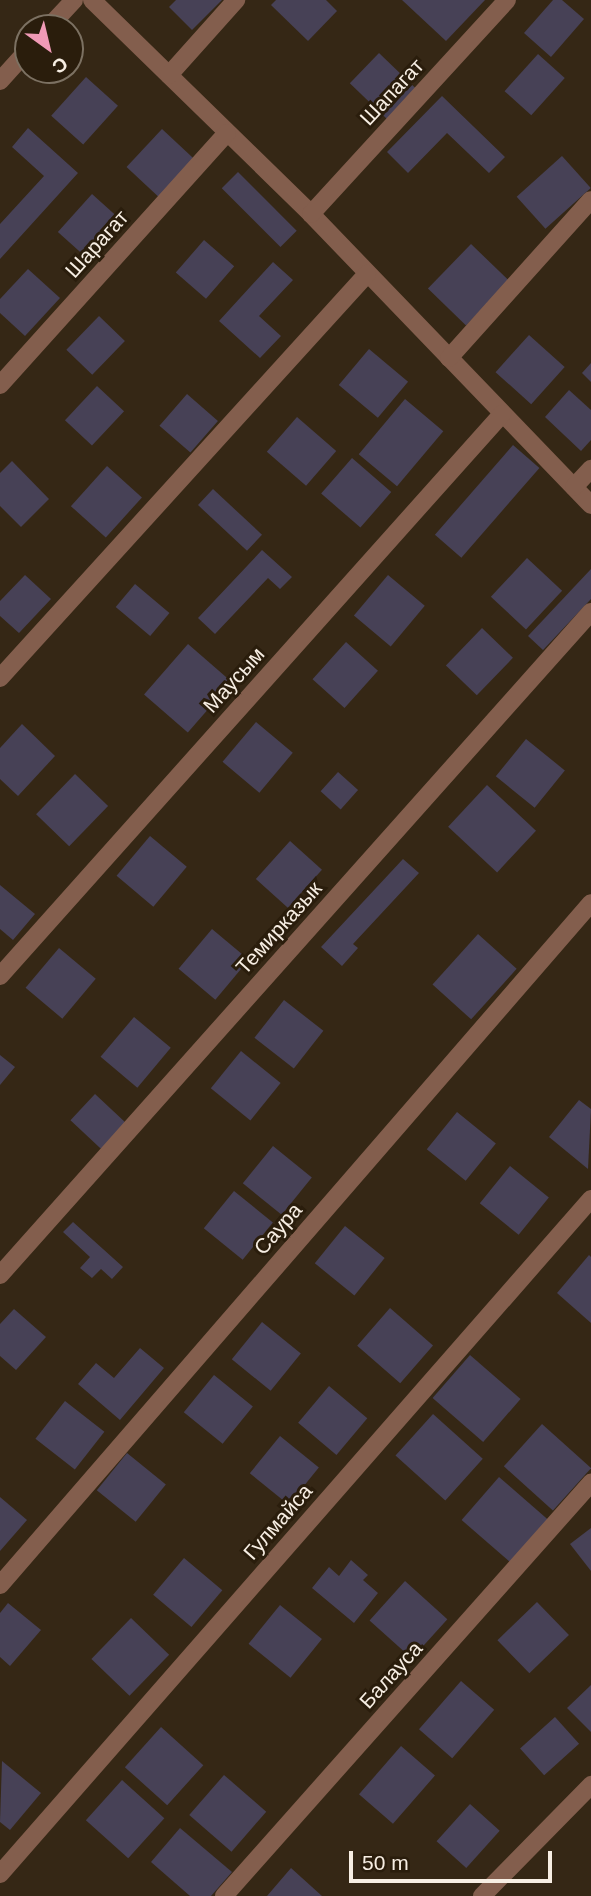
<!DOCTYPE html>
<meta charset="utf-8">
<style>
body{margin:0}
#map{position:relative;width:591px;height:1896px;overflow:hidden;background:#352715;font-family:Arial,sans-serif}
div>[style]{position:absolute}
.building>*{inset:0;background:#474156;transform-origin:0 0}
.minor>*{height:18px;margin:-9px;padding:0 9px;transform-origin:9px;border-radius:9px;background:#835e4d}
span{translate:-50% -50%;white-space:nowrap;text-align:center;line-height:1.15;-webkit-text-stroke:6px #2a1d0c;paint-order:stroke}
.street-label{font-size:21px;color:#f7eee3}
.north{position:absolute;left:14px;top:14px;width:70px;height:70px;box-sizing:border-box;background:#2a1d0c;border:2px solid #7c7162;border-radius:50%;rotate:146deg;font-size:19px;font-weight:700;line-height:28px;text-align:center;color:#f7eee3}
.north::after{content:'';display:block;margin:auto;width:24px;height:32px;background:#f09ab6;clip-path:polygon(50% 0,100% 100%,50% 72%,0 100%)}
.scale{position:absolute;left:349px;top:1851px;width:203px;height:32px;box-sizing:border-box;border:4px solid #f7eee3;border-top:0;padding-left:9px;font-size:21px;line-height:24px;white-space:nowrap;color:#f7eee3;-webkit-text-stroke:5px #2a1d0c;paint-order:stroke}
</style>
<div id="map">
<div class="building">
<div style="clip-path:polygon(176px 0,222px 0,192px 30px,169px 7px)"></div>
<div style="clip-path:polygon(276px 0,326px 0,337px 11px,308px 41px,271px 5px)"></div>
<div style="clip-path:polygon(402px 0,485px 0,446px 41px)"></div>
<div style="clip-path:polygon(553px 0,562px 0,584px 19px,551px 57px,524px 33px)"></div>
<div style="left:379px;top:53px;width:52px;height:42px;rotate:44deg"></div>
<div style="left:538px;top:54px;width:36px;height:50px;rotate:42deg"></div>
<div style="left:86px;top:77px;width:43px;height:52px;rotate:42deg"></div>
<div style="clip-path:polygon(442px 96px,505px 157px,489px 173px,447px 133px,408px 173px,387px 152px)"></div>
<div style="clip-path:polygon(28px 128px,78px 173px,0 259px,0 224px,44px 176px,12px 147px)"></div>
<div style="left:162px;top:129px;width:44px;height:52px;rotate:43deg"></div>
<div style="left:562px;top:156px;width:43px;height:61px;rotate:48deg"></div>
<div style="left:238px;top:172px;width:83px;height:23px;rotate:45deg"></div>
<div style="left:92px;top:194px;width:43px;height:51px;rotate:42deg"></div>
<div style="left:204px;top:240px;width:40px;height:43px;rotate:41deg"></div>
<div style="left:471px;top:244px;width:53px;height:62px;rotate:44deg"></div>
<div style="clip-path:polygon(273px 262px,293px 280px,259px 316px,281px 336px,260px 358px,219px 321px)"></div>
<div style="clip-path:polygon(28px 269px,60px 298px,25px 336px,0 313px,0 299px)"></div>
<div style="left:99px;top:316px;width:36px;height:47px;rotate:44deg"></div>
<div style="left:529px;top:335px;width:48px;height:50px;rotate:42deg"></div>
<div style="left:369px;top:349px;width:51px;height:47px;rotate:40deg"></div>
<div style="clip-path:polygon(591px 363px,591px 382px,582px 373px)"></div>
<div style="left:97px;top:386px;width:37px;height:47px;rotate:43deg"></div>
<div style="clip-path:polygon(569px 390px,591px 410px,591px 440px,581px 451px,545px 417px)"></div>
<div style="left:187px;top:394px;width:41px;height:42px;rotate:41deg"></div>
<div style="left:405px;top:399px;width:50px;height:72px;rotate:40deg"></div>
<div style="left:297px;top:417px;width:52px;height:46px;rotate:41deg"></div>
<div style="left:513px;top:445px;width:35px;height:119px;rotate:41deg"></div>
<div style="left:352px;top:458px;width:52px;height:47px;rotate:41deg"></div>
<div style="clip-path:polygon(12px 461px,49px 499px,21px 527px,0 506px,0 473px)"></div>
<div style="left:107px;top:466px;width:47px;height:54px;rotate:42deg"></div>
<div style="left:213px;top:489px;width:67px;height:22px;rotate:43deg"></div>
<div style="clip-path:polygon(262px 550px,292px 577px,280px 589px,268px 578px,215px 634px,198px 618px)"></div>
<div style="left:527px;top:558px;width:48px;height:53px;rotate:43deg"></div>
<div style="clip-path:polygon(591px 569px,591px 599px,543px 650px,528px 636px)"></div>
<div style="clip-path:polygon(25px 575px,51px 599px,19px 633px,0 616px,0 601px)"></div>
<div style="left:388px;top:575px;width:48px;height:53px;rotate:40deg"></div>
<div style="left:135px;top:584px;width:45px;height:30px;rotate:40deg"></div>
<div style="left:482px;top:628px;width:43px;height:52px;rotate:44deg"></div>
<div style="left:346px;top:642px;width:43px;height:50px;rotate:42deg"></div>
<div style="left:188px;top:644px;width:58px;height:67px;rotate:41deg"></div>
<div style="left:256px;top:722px;width:48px;height:52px;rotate:40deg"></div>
<div style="clip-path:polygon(22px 724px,55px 756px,18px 796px,0 779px,0 748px)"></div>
<div style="left:526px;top:739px;width:50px;height:48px;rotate:39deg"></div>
<div style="left:338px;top:772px;width:27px;height:26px;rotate:42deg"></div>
<div style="left:75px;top:774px;width:46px;height:56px;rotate:44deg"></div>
<div style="left:487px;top:785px;width:67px;height:57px;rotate:43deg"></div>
<div style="left:150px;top:836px;width:48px;height:52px;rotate:40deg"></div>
<div style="left:290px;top:841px;width:43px;height:51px;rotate:42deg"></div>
<div style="clip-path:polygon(403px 859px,419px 873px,353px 944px,358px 948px,342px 966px,321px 947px)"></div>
<div style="clip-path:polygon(0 885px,35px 914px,13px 940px,0 929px)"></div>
<div style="left:212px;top:929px;width:48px;height:52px;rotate:40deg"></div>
<div style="left:478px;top:934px;width:52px;height:68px;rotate:42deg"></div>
<div style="left:59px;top:948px;width:48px;height:52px;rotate:40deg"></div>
<div style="left:284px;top:1000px;width:50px;height:48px;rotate:38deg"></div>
<div style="left:134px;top:1017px;width:48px;height:52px;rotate:40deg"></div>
<div style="left:241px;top:1051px;width:51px;height:48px;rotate:39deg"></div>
<div style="clip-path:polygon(0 1055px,15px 1067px,0 1085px)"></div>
<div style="left:95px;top:1094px;width:42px;height:36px;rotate:43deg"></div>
<div style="clip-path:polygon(579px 1100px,591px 1109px,588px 1169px,549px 1137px)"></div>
<div style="left:457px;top:1112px;width:50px;height:48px;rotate:39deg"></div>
<div style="left:273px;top:1146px;width:50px;height:48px;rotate:39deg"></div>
<div style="left:510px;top:1166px;width:50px;height:48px;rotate:39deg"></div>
<div style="left:234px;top:1191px;width:50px;height:48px;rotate:39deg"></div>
<div style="clip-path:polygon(73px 1222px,123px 1267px,112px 1279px,101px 1269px,92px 1278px,80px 1268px,90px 1257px,63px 1232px)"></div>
<div style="left:345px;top:1226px;width:51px;height:48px;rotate:39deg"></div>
<div style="clip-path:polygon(589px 1255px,591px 1257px,591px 1323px,557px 1293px)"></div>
<div style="left:390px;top:1308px;width:57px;height:50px;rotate:41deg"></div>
<div style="clip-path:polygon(14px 1309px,46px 1337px,16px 1370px,0 1356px,0 1324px)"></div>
<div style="left:262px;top:1322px;width:50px;height:48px;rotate:39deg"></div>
<div style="clip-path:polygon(140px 1348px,164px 1368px,120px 1420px,78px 1384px,96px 1363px,114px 1378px)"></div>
<div style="left:470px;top:1355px;width:67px;height:57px;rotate:41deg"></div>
<div style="left:214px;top:1375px;width:50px;height:48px;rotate:39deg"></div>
<div style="left:329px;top:1386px;width:50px;height:48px;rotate:40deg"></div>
<div style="left:65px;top:1401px;width:50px;height:48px;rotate:38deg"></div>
<div style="left:433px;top:1414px;width:67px;height:56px;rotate:42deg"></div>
<div style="left:542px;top:1424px;width:66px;height:57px;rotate:42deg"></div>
<div style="left:280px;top:1436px;width:50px;height:48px;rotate:39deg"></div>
<div style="left:127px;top:1453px;width:50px;height:48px;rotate:39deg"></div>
<div style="left:499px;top:1477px;width:67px;height:57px;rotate:41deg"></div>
<div style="clip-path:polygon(0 1497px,27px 1520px,0 1551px)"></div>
<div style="clip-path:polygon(591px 1528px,591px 1571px,570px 1544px)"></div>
<div style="left:184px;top:1558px;width:50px;height:48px;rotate:40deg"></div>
<div style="clip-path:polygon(351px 1560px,368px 1575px,363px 1580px,378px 1593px,354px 1623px,312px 1588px,329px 1567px,339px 1576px)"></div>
<div style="left:405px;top:1581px;width:57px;height:53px;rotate:42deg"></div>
<div style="left:537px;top:1602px;width:46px;height:55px;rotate:46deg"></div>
<div style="clip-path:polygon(8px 1603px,41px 1630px,10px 1666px,0 1657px,0 1613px)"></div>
<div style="left:280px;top:1605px;width:54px;height:50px;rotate:39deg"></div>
<div style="left:131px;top:1618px;width:53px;height:57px;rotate:44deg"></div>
<div style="left:461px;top:1681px;width:44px;height:64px;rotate:41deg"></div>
<div style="clip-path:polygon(591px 1685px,591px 1732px,567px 1708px)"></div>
<div style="left:555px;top:1717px;width:36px;height:47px;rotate:48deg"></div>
<div style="left:161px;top:1727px;width:57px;height:54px;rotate:42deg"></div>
<div style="left:401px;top:1746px;width:45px;height:64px;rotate:41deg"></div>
<div style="clip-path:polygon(2px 1761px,41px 1793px,10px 1830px,0 1822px)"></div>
<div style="left:224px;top:1775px;width:56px;height:53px;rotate:41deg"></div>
<div style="left:122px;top:1780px;width:57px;height:54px;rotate:42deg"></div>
<div style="left:470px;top:1804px;width:40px;height:50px;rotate:42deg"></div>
<div style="clip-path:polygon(180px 1828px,232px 1872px,211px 1896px,190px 1896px,151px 1862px)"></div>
<div style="clip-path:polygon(291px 1868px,322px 1896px,267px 1896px)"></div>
</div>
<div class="minor">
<div style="left:92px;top:0;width:306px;rotate:44.3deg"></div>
<div style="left:311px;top:214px;width:404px;rotate:46.1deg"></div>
<div style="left:48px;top:28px;width:38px;rotate:-47deg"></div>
<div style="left:169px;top:75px;width:101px;rotate:-48.2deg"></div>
<div style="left:0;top:81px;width:42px;rotate:-47.9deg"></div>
<div style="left:311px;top:214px;width:290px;rotate:-47.5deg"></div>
<div style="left:449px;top:358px;width:212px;rotate:-48.1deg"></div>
<div style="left:0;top:385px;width:339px;rotate:-48deg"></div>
<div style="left:574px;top:487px;width:25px;rotate:-47deg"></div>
<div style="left:0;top:678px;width:546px;rotate:-47.75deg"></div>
<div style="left:0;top:976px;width:754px;rotate:-48.23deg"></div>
<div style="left:0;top:1275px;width:888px;rotate:-48.29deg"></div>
<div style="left:0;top:1585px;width:902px;rotate:-49.09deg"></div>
<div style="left:0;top:1874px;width:897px;rotate:-48.8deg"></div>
<div style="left:224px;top:1896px;width:553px;rotate:-48.38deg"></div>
<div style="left:482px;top:1896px;width:156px;rotate:-45.5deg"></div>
</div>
<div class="street-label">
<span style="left:392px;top:92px;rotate:-47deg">Шапагат</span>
<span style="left:97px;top:244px;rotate:-48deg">Шарагат</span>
<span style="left:234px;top:680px;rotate:-48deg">Маусым</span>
<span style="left:279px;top:928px;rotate:-48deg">Темирказык</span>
<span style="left:278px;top:1229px;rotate:-49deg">Саура</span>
<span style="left:278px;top:1522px;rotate:-49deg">Гулмайса</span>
<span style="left:391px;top:1675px;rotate:-48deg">Балауса</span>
</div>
<div class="north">С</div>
<div class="scale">50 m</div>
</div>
